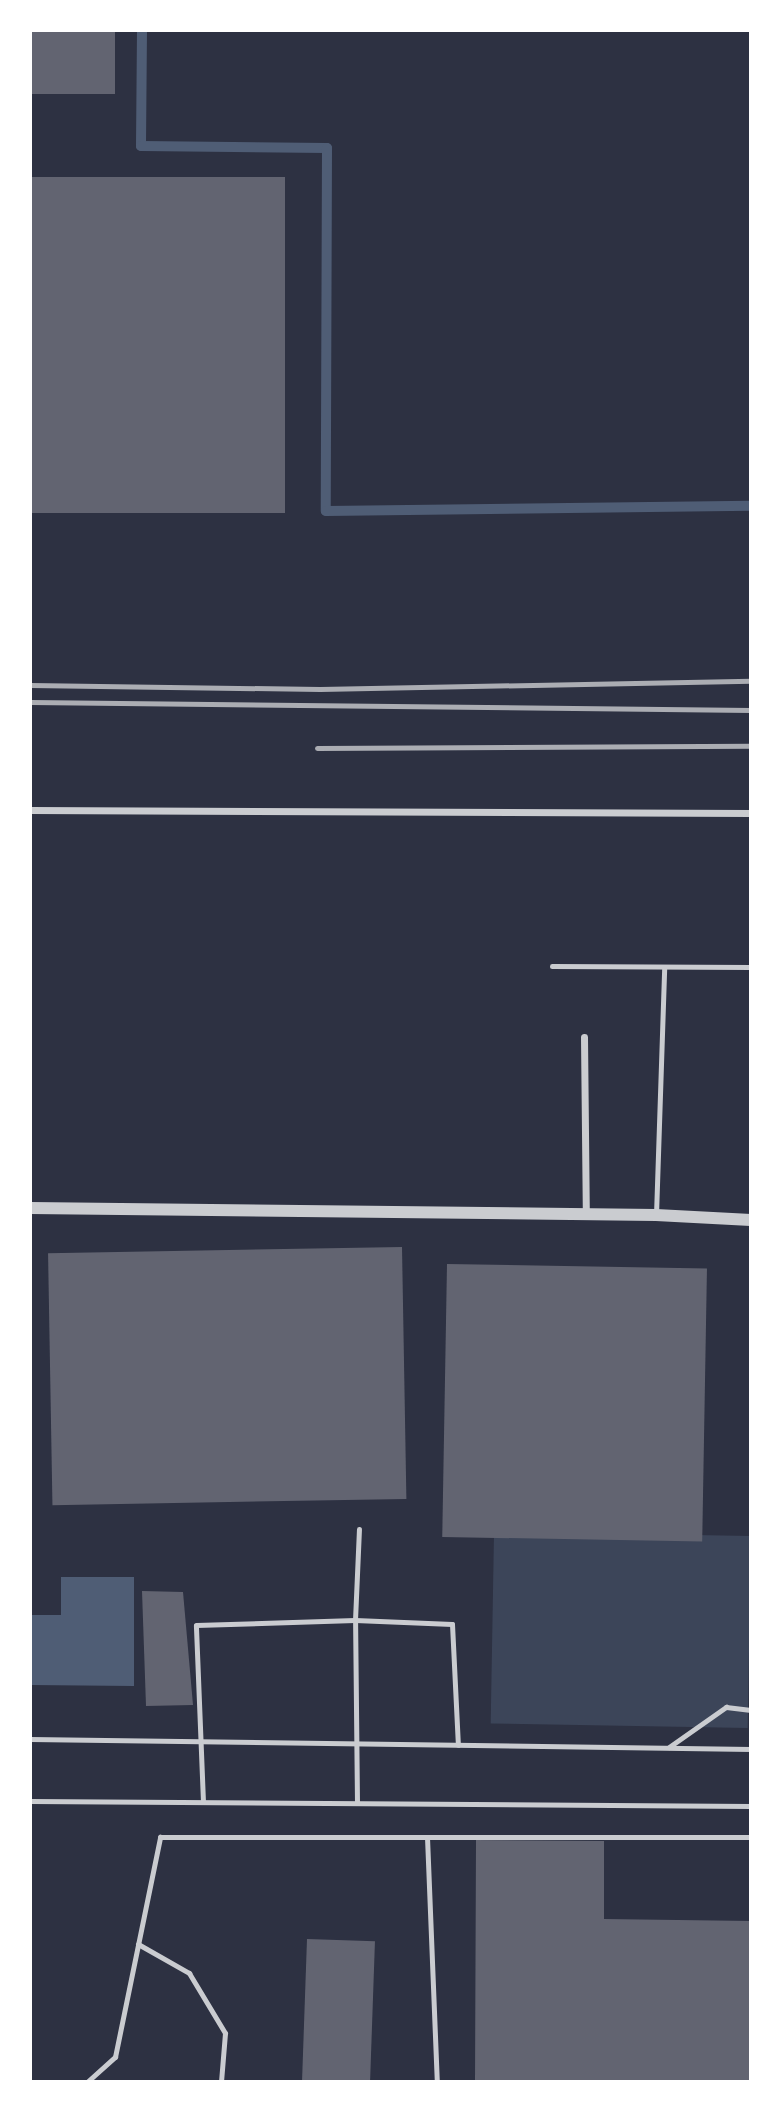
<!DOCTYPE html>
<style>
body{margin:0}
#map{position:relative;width:781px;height:2112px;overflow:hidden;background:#2d3142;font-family:"Playfair Display",serif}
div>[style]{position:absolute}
.green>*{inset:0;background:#3c4559;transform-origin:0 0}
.water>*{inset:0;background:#4f5d75}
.stream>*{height:10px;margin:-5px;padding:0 5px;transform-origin:5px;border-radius:5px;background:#4f5d75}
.building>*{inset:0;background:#626471;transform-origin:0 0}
.service>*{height:5px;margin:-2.5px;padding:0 2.5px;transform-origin:2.5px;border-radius:2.5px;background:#caccd0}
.minor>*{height:7px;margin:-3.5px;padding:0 3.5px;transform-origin:3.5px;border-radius:3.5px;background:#caccd0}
.tertiary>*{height:12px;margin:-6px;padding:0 6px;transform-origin:6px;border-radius:6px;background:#caccd0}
.rail>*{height:5px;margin:-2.5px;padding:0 2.5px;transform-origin:2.5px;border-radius:2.5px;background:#abadb3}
span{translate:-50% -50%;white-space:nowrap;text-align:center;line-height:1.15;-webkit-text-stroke:5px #fff;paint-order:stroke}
.frame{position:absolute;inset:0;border:32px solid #fff;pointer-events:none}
</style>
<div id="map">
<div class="green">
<div style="left:751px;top:1536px;width:192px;height:257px;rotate:91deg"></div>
</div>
<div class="water">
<div style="clip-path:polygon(61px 1577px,134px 1577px,134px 1686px,30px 1685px,30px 1615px,61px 1615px)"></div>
</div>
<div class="stream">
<div style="left:142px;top:30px;width:116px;rotate:90.5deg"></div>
<div style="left:141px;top:146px;width:186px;rotate:0.6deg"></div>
<div style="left:327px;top:148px;width:363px;rotate:90.2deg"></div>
<div style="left:326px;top:511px;width:425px;rotate:-0.7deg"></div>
</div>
<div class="building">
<div style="left:30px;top:30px;width:85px;height:64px"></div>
<div style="left:285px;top:177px;width:336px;height:255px;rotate:90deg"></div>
<div style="left:402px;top:1247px;width:252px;height:354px;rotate:89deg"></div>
<div style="left:447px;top:1264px;width:260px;height:273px;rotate:1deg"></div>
<div style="clip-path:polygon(142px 1591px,183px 1592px,193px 1705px,146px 1706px)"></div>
<div style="clip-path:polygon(476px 1840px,604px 1841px,604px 1919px,751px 1921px,751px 2082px,475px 2082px)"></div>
<div style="left:307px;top:1939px;width:68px;height:143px;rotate:2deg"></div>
</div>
<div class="service">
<div style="left:552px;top:966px;width:199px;rotate:0.3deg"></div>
<div style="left:656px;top:1215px;width:247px;rotate:-88.1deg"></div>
<div style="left:30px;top:1739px;width:721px;rotate:0.79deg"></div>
<div style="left:669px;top:1747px;width:70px;rotate:-35.1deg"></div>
<div style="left:726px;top:1707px;width:25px;rotate:7deg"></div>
<div style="left:30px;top:1801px;width:721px;rotate:0.4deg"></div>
<div style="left:203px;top:1802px;width:177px;rotate:-92.3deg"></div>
<div style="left:196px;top:1625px;width:159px;rotate:-1.8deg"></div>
<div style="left:355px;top:1620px;width:97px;rotate:2.4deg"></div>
<div style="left:452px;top:1624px;width:121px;rotate:87.2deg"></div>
<div style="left:357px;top:1803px;width:183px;rotate:-90.6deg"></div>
<div style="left:355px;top:1620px;width:91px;rotate:-87.5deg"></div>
<div style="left:427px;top:1837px;width:245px;rotate:87.7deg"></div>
<div style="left:138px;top:1944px;width:59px;rotate:29.6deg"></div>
<div style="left:189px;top:1973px;width:70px;rotate:59deg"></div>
<div style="left:225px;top:2033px;width:49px;rotate:94.7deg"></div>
<div style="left:87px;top:2082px;width:38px;rotate:-42deg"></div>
<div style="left:115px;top:2057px;width:225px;rotate:-78.4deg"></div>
<div style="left:160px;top:1837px;width:591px"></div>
</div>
<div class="minor">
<div style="left:30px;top:810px;width:721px;rotate:0.24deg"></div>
<div style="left:584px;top:1037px;width:177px;rotate:89.4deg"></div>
</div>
<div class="tertiary">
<div style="left:30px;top:1208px;width:626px;rotate:0.64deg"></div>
<div style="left:656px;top:1215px;width:95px;rotate:3deg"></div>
</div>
<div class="rail">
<div style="left:30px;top:685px;width:290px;rotate:0.8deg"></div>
<div style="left:320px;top:689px;width:431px;rotate:-1.1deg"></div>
<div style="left:30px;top:702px;width:721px;rotate:0.64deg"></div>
<div style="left:317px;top:748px;width:434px;rotate:-0.3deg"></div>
</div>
<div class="frame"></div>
</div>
